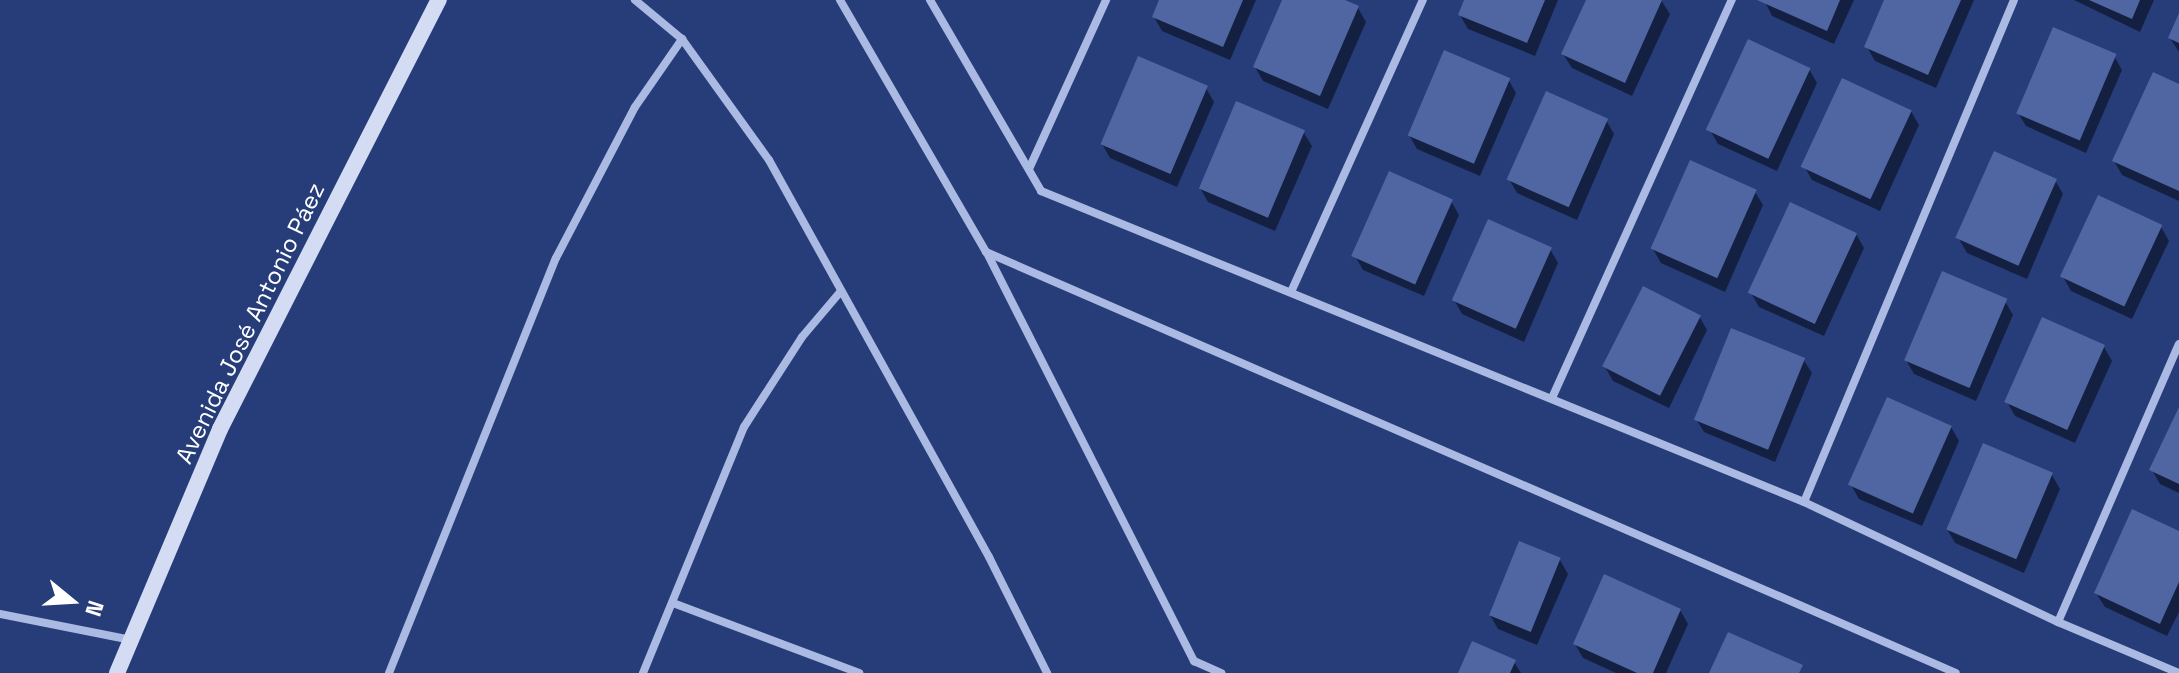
<!DOCTYPE html>
<meta charset="utf-8">
<style>
body{margin:0}
#map{position:relative;width:2179px;height:673px;overflow:hidden;background:#273d7a;font-family:"Space Grotesk",sans-serif}
div>[style]{position:absolute}
.shadow>*{inset:0;background:#0007}
.building>*{inset:0;background:#5066a3;transform-origin:0 0}
.street>*{height:8px;margin:-4px;padding:0 4px;transform-origin:4px;border-radius:4px;background:#abbae3}
.secondary>*{height:16px;margin:-8px;padding:0 8px;transform-origin:8px;border-radius:8px;background:#d4dcf4}
span{translate:-50% -50%;white-space:nowrap;text-align:center;line-height:1.15;-webkit-text-stroke:6px #273d7a;paint-order:stroke}
.street-label{font-size:24px;color:#fff}
.north{position:absolute;left:32px;top:561px;width:80px;height:80px;-webkit-text-stroke:6px #273d7a;paint-order:stroke;rotate:108deg;font-size:22px;font-weight:700;line-height:32px;text-align:center;color:#fff}
.north::after{content:'';display:block;margin:auto;width:28px;height:36px;background:#fff;clip-path:polygon(50% 0,100% 100%,50% 72%,0 100%)}
</style>
<div id="map">
<div class="shadow">
<div style="clip-path:polygon(1161px 0,1256px 0,1230px 60px,1162px 31px,1154px 17px)"></div>
<div style="clip-path:polygon(1285px 0,1340px 0,1358px 8px,1366px 22px,1328px 109px,1263px 81px,1255px 67px)"></div>
<div style="clip-path:polygon(1466px 0,1558px 0,1535px 56px,1468px 29px,1460px 15px)"></div>
<div style="clip-path:polygon(1589px 0,1661px 0,1670px 14px,1632px 96px,1572px 68px,1563px 54px)"></div>
<div style="clip-path:polygon(1764px 0,1854px 0,1834px 44px,1772px 16px)"></div>
<div style="clip-path:polygon(1887px 0,1974px 0,1936px 88px,1875px 61px,1867px 47px)"></div>
<div style="clip-path:polygon(2074px 0,2154px 0,2140px 32px)"></div>
<div style="clip-path:polygon(2179px 18px,2179px 52px,2170px 38px)"></div>
<div style="clip-path:polygon(2114px 56px,2122px 70px,2086px 153px,2026px 126px,2018px 113px)"></div>
<div style="clip-path:polygon(1809px 69px,1817px 83px,1777px 171px,1718px 144px,1710px 130px)"></div>
<div style="clip-path:polygon(1508px 79px,1516px 93px,1480px 176px,1417px 149px,1409px 135px)"></div>
<div style="clip-path:polygon(2179px 87px,2179px 201px,2122px 175px,2114px 161px)"></div>
<div style="clip-path:polygon(1206px 88px,1214px 102px,1177px 187px,1110px 158px,1102px 144px)"></div>
<div style="clip-path:polygon(1911px 111px,1919px 125px,1880px 211px,1812px 180px,1804px 166px)"></div>
<div style="clip-path:polygon(1606px 120px,1614px 134px,1577px 220px,1517px 193px,1509px 179px)"></div>
<div style="clip-path:polygon(1304px 133px,1312px 146px,1275px 231px,1208px 202px,1200px 188px)"></div>
<div style="clip-path:polygon(2055px 180px,2063px 194px,2027px 279px,1967px 253px,1959px 239px)"></div>
<div style="clip-path:polygon(1755px 192px,1763px 205px,1725px 292px,1661px 263px,1653px 249px)"></div>
<div style="clip-path:polygon(1451px 201px,1459px 215px,1424px 296px,1363px 270px,1355px 256px)"></div>
<div style="clip-path:polygon(2161px 227px,2169px 241px,2132px 319px,2071px 291px,2063px 277px)"></div>
<div style="clip-path:polygon(1856px 234px,1864px 248px,1824px 336px,1759px 307px,1751px 293px)"></div>
<div style="clip-path:polygon(1550px 249px,1558px 263px,1524px 342px,1462px 314px,1454px 300px)"></div>
<div style="clip-path:polygon(2005px 301px,2013px 315px,1976px 401px,1914px 374px,1906px 360px)"></div>
<div style="clip-path:polygon(1699px 316px,1707px 330px,1669px 408px,1613px 381px,1605px 367px)"></div>
<div style="clip-path:polygon(2104px 347px,2112px 361px,2075px 443px,2015px 416px,2007px 402px)"></div>
<div style="clip-path:polygon(1803px 359px,1812px 373px,1775px 462px,1704px 432px,1696px 419px)"></div>
<div style="clip-path:polygon(2179px 412px,2179px 493px,2160px 484px,2152px 470px)"></div>
<div style="clip-path:polygon(1951px 427px,1959px 441px,1922px 526px,1859px 499px,1851px 485px)"></div>
<div style="clip-path:polygon(2052px 475px,2060px 489px,2024px 573px,1955px 543px,1947px 529px)"></div>
<div style="clip-path:polygon(2179px 533px,2179px 612px,2167px 636px,2105px 607px,2096px 593px)"></div>
<div style="clip-path:polygon(1560px 560px,1568px 574px,1537px 645px,1498px 629px,1490px 615px)"></div>
<div style="clip-path:polygon(1680px 610px,1688px 624px,1666px 673px,1616px 673px,1583px 658px,1575px 644px)"></div>
<div style="clip-path:polygon(1514px 662px,1521px 673px,1460px 673px)"></div>
</div>
<div class="building">
<div style="clip-path:polygon(1159px 0,1243px 0,1223px 47px,1152px 17px)"></div>
<div style="clip-path:polygon(1282px 0,1345px 0,1359px 6px,1320px 96px,1253px 67px)"></div>
<div style="clip-path:polygon(1464px 0,1545px 0,1527px 43px,1458px 15px)"></div>
<div style="clip-path:polygon(1586px 0,1662px 0,1625px 83px,1561px 54px)"></div>
<div style="clip-path:polygon(1757px 0,1840px 0,1827px 31px)"></div>
<div style="clip-path:polygon(1884px 0,1961px 0,1928px 75px,1864px 47px)"></div>
<div style="clip-path:polygon(2089px 0,2140px 0,2132px 19px)"></div>
<div style="clip-path:polygon(2179px 13px,2179px 43px,2168px 38px)"></div>
<div style="left:2053px;top:27px;width:69px;height:94px;rotate:23deg"></div>
<div style="left:1748px;top:39px;width:69px;height:100px;rotate:25deg"></div>
<div style="left:1444px;top:50px;width:72px;height:93px;rotate:23deg"></div>
<div style="left:1138px;top:56px;width:76px;height:96px;rotate:23deg"></div>
<div style="clip-path:polygon(2153px 72px,2179px 84px,2179px 191px,2112px 161px)"></div>
<div style="left:1842px;top:78px;width:77px;height:98px;rotate:25deg"></div>
<div style="left:1546px;top:91px;width:68px;height:97px;rotate:24deg"></div>
<div style="left:1236px;top:101px;width:75px;height:95px;rotate:23deg"></div>
<div style="left:1994px;top:151px;width:69px;height:95px;rotate:24deg"></div>
<div style="left:1690px;top:160px;width:73px;height:97px;rotate:24deg"></div>
<div style="left:1389px;top:171px;width:70px;height:93px;rotate:24deg"></div>
<div style="left:2098px;top:195px;width:71px;height:90px;rotate:25deg"></div>
<div style="left:1790px;top:202px;width:74px;height:100px;rotate:25deg"></div>
<div style="left:1488px;top:219px;width:70px;height:89px;rotate:24deg"></div>
<div style="left:1942px;top:271px;width:71px;height:97px;rotate:23deg"></div>
<div style="left:1643px;top:286px;width:65px;height:90px;rotate:27deg"></div>
<div style="left:2042px;top:317px;width:69px;height:93px;rotate:24deg"></div>
<div style="left:1731px;top:328px;width:80px;height:99px;rotate:22deg"></div>
<div style="left:1887px;top:397px;width:71px;height:96px;rotate:24deg"></div>
<div style="clip-path:polygon(2179px 407px,2179px 484px,2149px 470px)"></div>
<div style="left:1983px;top:443px;width:76px;height:94px;rotate:23deg"></div>
<div style="clip-path:polygon(2132px 509px,2179px 531px,2179px 582px,2160px 624px,2094px 593px)"></div>
<div style="left:1519px;top:541px;width:45px;height:80px;rotate:22deg"></div>
<div style="clip-path:polygon(1604px 574px,1681px 609px,1653px 673px,1637px 673px,1573px 644px)"></div>
<div style="clip-path:polygon(1728px 632px,1803px 665px,1799px 673px,1709px 673px)"></div>
<div style="clip-path:polygon(1472px 641px,1516px 660px,1510px 673px,1458px 673px)"></div>
</div>
<div class="street">
<div style="left:635px;top:0;width:61px;rotate:39.7deg"></div>
<div style="left:682px;top:39px;width:149px;rotate:54.3deg"></div>
<div style="left:769px;top:160px;width:454px;rotate:61deg"></div>
<div style="left:989px;top:557px;width:130px;rotate:63.4deg"></div>
<div style="left:840px;top:0;width:291px;rotate:59.9deg"></div>
<div style="left:986px;top:252px;width:1057px;rotate:23.46deg"></div>
<div style="left:930px;top:0;width:221px;rotate:59.8deg"></div>
<div style="left:1041px;top:191px;width:824px;rotate:22.18deg"></div>
<div style="left:1804px;top:502px;width:281px;rotate:25.3deg"></div>
<div style="left:2058px;top:622px;width:131px;rotate:22.9deg"></div>
<div style="left:1029px;top:169px;width:186px;rotate:-65.5deg"></div>
<div style="left:987px;top:253px;width:458px;rotate:63.1deg"></div>
<div style="left:1194px;top:661px;width:30px;rotate:24deg"></div>
<div style="left:1291px;top:292px;width:320px;rotate:-65.7deg"></div>
<div style="left:1552px;top:398px;width:437px;rotate:-65.7deg"></div>
<div style="left:1804px;top:502px;width:544px;rotate:-67.3deg"></div>
<div style="left:673px;top:603px;width:199px;rotate:20.6deg"></div>
<div style="left:0;top:614px;width:134px;rotate:11.2deg"></div>
<div style="left:2058px;top:622px;width:303px;rotate:-66.5deg"></div>
<div style="left:389px;top:673px;width:447px;rotate:-68.1deg"></div>
<div style="left:556px;top:258px;width:170px;rotate:-62.4deg"></div>
<div style="left:635px;top:107px;width:83px;rotate:-55.3deg"></div>
<div style="left:643px;top:673px;width:266px;rotate:-67.7deg"></div>
<div style="left:744px;top:427px;width:107px;rotate:-57.2deg"></div>
<div style="left:802px;top:337px;width:60px;rotate:-49.7deg"></div>
</div>
<div class="secondary">
<div style="left:117px;top:673px;width:265px;rotate:-67.1deg"></div>
<div style="left:220px;top:429px;width:482px;rotate:-63deg"></div>
</div>
<div class="street-label">
<span style="left:250px;top:323px;rotate:-64deg">Avenida José Antonio Páez</span>
</div>
<div class="north">N</div>
</div>
